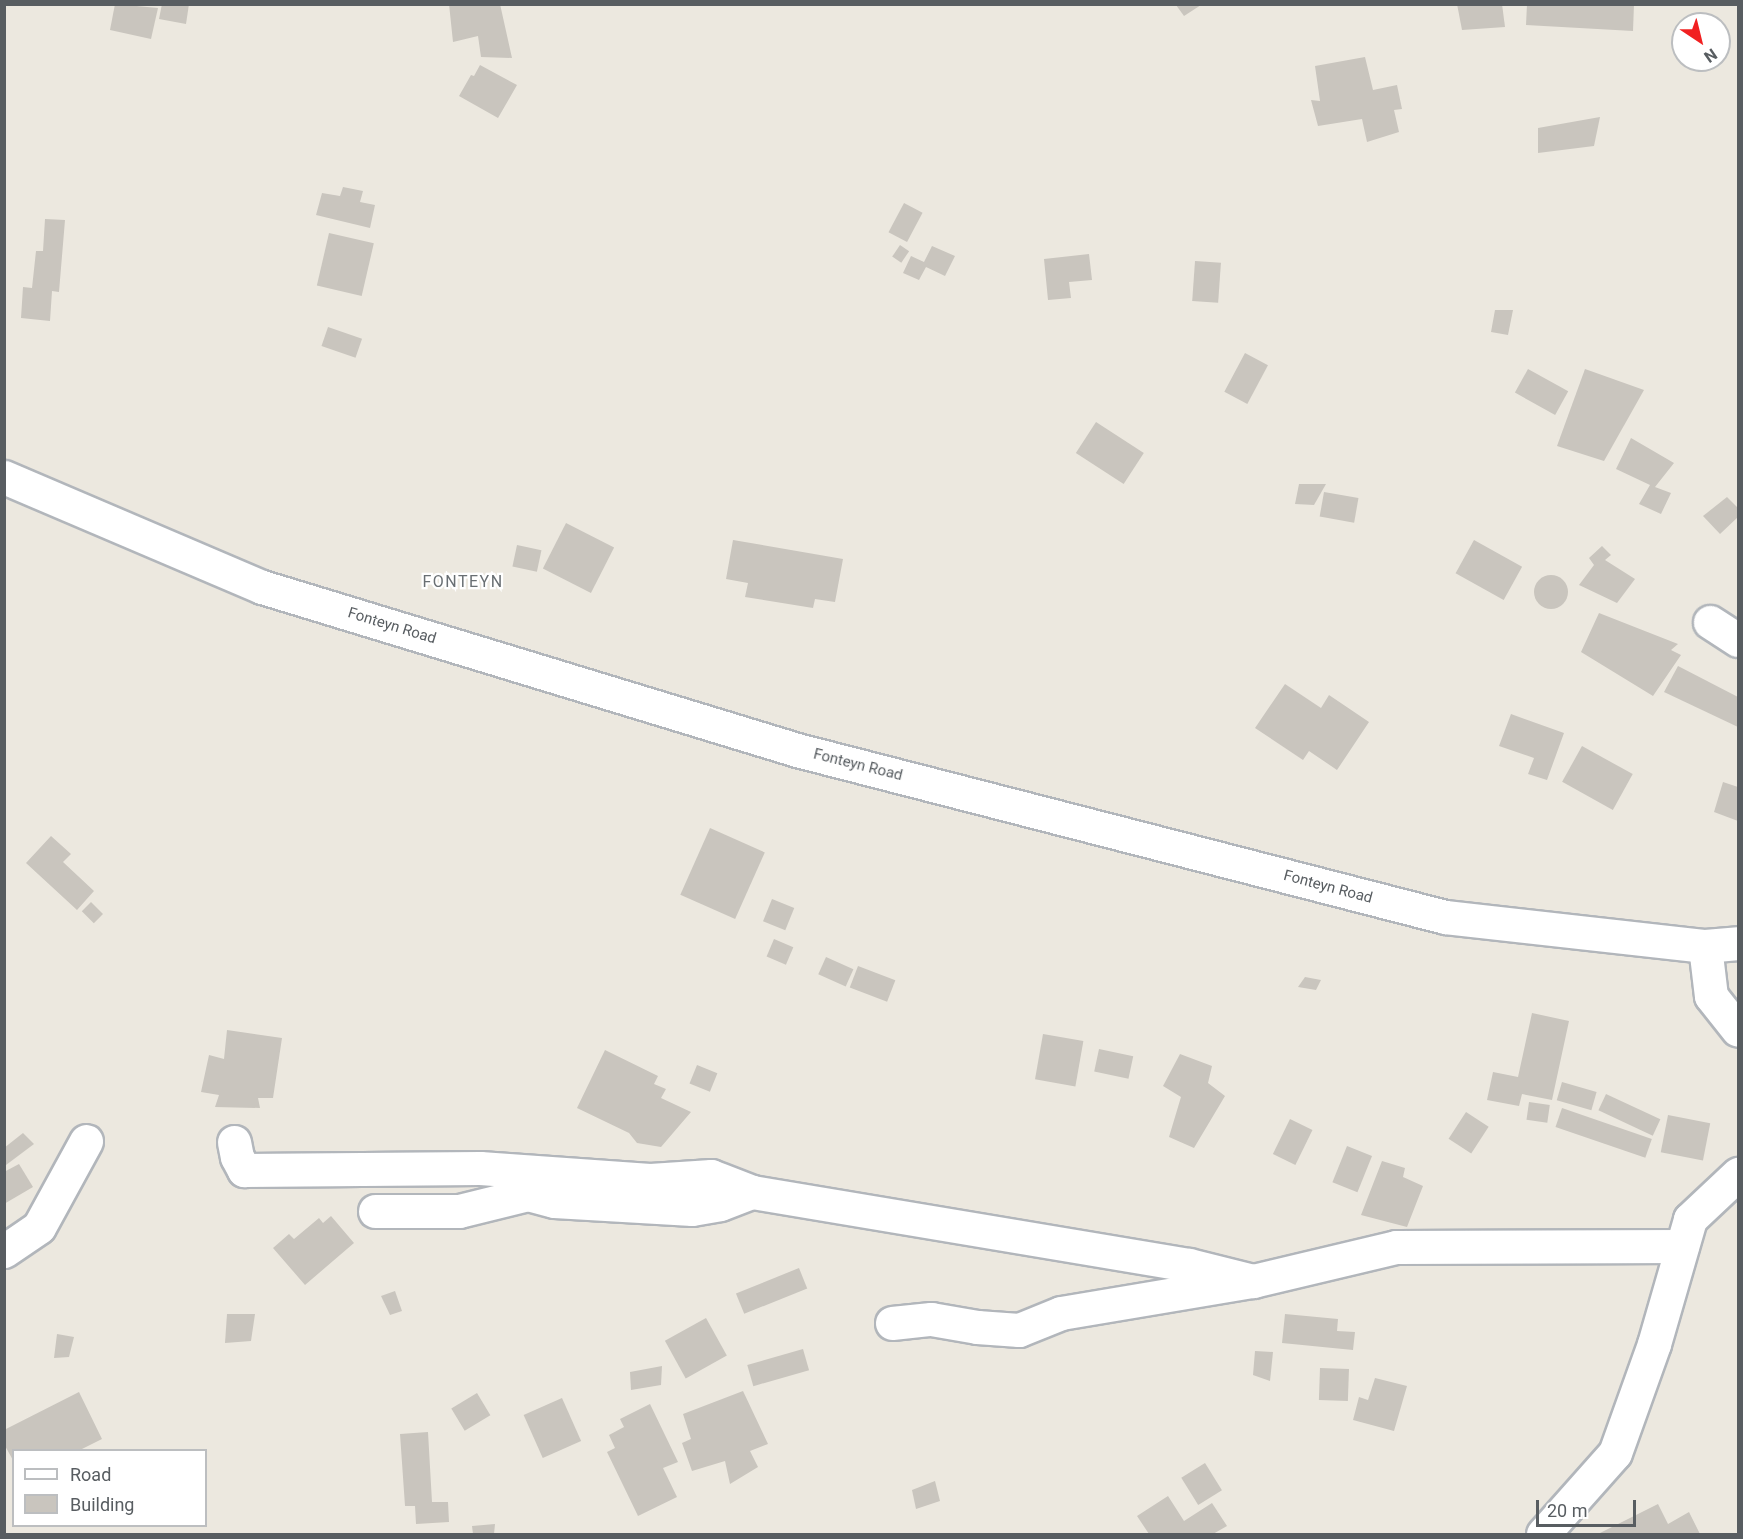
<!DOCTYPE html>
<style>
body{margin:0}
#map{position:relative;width:1743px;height:1539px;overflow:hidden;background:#ece8df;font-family:Roboto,sans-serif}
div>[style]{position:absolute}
.building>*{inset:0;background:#c9c5be;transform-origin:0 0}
.round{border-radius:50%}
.roads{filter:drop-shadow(2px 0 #b2b6bb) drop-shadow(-2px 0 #b2b6bb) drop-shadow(0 2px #b2b6bb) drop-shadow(0 -2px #b2b6bb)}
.street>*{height:33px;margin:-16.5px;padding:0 16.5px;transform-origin:16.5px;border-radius:16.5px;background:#fff}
.secondary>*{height:33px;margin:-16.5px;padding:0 16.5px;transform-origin:16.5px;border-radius:16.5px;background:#fff}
span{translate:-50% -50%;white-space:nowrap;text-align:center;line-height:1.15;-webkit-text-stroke:4.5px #fff;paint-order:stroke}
.street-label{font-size:15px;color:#585d61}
.neighbourhood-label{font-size:16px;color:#696f73;letter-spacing:1.5px}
.frame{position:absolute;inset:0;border:6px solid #585d61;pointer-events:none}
.legend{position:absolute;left:12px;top:1449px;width:195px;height:78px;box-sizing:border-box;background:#fff;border:2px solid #bcbec0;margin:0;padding:8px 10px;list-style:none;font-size:18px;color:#585d61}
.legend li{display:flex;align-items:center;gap:12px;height:30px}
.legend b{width:30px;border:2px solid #bcbec0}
.north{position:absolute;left:1671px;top:12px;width:60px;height:60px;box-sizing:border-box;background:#fff;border:2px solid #bcbec0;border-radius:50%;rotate:145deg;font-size:16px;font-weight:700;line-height:24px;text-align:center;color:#585d61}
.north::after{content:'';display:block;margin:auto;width:21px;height:27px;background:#f12021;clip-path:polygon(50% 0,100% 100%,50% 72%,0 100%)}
.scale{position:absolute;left:1536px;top:1500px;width:100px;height:27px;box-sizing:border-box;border:3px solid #585d61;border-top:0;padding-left:8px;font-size:18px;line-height:21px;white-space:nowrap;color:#585d61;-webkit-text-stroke:4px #fff;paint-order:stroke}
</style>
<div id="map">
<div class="building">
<div style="clip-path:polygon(115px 4px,158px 8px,151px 39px,110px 30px)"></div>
<div style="clip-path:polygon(162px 4px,189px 4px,186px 24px,159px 19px)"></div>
<div style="clip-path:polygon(449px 4px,500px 4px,512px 58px,481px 57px,478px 36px,453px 42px)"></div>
<div style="clip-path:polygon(1457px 4px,1502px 4px,1505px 27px,1462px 30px)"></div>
<div style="clip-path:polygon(1527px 4px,1634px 4px,1633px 31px,1526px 25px)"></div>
<div style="clip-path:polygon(1176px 5px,1201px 5px,1184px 16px)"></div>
<div style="clip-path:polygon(1365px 57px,1373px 90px,1397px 85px,1402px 109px,1394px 110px,1399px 132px,1367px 142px,1362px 119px,1318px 126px,1311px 100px,1320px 101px,1315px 66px)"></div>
<div style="clip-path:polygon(480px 65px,517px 85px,498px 118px,459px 96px,471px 75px,474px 76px)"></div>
<div style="clip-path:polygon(1600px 117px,1594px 146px,1538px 153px,1538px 128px)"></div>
<div style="clip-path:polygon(343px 187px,363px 191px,360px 202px,375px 205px,370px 228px,316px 215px,322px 193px,340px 196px)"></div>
<div style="left:904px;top:203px;width:21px;height:33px;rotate:28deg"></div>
<div style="clip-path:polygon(45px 219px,65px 220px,59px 292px,52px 291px,50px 321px,21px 318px,23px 287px,32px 288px,36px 251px,43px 251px)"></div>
<div style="left:329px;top:233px;width:46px;height:54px;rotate:13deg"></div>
<div style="left:900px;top:245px;width:11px;height:14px;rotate:34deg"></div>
<div style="clip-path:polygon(932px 246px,955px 256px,945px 276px,926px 267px,919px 280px,903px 273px,911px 256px,924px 262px)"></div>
<div style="clip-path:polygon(1089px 254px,1092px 280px,1069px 282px,1071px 298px,1048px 300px,1044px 259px)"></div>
<div style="left:1195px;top:261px;width:26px;height:40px;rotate:4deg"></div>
<div style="clip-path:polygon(1495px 310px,1513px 310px,1508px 335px,1491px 332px)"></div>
<div style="left:328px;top:327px;width:36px;height:20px;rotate:19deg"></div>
<div style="left:1245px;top:353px;width:26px;height:44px;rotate:28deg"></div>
<div style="left:1528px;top:369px;width:46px;height:27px;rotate:29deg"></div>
<div style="clip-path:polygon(1585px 369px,1644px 390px,1604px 461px,1557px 446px)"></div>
<div style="left:1096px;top:422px;width:57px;height:37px;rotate:33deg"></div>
<div style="clip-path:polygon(1631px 438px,1674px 463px,1655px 487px,1671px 493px,1661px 514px,1639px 504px,1650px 485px,1616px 469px)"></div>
<div style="clip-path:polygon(1299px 484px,1326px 484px,1314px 505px,1295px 504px)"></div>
<div style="left:1324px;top:492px;width:35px;height:25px;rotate:10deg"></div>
<div style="clip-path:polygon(1727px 497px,1738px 508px,1738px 517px,1720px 534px,1703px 516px)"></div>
<div style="left:566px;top:523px;width:54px;height:51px;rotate:27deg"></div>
<div style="clip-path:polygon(733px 540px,843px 559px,835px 602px,815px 599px,813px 608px,745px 597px,748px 583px,726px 579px)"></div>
<div style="left:1474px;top:540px;width:55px;height:38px;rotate:29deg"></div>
<div style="left:517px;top:545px;width:25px;height:22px;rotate:12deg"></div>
<div style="clip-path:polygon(1602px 546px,1611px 555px,1605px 560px,1635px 579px,1617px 603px,1579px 585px,1594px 565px,1589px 558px)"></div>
<div class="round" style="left:1534px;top:575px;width:34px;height:34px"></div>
<div style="clip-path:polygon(1599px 613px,1678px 644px,1671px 650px,1681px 655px,1653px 696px,1581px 652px)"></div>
<div style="clip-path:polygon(1678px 666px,1738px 697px,1738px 727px,1664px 692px)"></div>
<div style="clip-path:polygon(1285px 684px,1321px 708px,1329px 695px,1369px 722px,1337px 770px,1309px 751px,1303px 760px,1255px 728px)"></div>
<div style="clip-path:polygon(1511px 714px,1564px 733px,1547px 780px,1528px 774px,1534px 758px,1499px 746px)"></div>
<div style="left:1582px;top:746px;width:58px;height:41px;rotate:29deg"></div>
<div style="clip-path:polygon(1723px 782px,1738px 787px,1738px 821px,1714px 812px)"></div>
<div style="left:710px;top:828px;width:60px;height:73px;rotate:24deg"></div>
<div style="clip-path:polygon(51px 836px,71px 854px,63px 862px,94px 891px,77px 910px,26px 863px)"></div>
<div style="left:772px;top:899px;width:24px;height:24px;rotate:22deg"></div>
<div style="left:91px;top:902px;width:17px;height:13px;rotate:45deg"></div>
<div style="left:774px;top:939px;width:21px;height:19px;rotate:23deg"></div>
<div style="left:826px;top:957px;width:30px;height:19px;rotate:24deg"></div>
<div style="left:858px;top:966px;width:40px;height:23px;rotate:21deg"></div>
<div style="clip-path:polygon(1305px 977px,1321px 980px,1316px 990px,1298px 987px)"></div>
<div style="clip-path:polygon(1532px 1013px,1569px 1021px,1552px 1100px,1522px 1094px,1519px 1106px,1487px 1100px,1493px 1072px,1518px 1077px)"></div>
<div style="clip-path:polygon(227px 1030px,282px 1038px,273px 1098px,258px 1098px,260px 1108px,215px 1107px,219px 1095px,201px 1092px,209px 1055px,224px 1059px)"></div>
<div style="left:1043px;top:1034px;width:41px;height:46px;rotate:10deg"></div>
<div style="left:1099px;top:1049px;width:35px;height:23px;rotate:12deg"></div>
<div style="clip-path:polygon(605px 1050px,658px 1076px,654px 1084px,666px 1089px,661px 1098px,691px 1112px,661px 1147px,637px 1143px,629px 1133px,577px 1108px)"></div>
<div style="clip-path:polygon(1180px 1054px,1212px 1066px,1208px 1083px,1225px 1096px,1194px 1148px,1169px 1137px,1181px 1097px,1163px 1086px)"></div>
<div style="left:697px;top:1065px;width:22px;height:20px;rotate:22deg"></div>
<div style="left:1562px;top:1082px;width:36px;height:19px;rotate:16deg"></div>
<div style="left:1606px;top:1094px;width:60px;height:18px;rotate:25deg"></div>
<div style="left:1529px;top:1102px;width:21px;height:18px;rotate:8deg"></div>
<div style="left:1562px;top:1108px;width:95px;height:20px;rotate:19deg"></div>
<div style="left:1466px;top:1112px;width:27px;height:32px;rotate:33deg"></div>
<div style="left:1668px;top:1115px;width:43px;height:38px;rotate:11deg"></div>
<div style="left:1290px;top:1119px;width:25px;height:39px;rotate:26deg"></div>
<div style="clip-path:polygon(23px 1133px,34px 1144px,6px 1165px,4px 1148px)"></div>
<div style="left:1347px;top:1146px;width:27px;height:39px;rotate:22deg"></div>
<div style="clip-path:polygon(1382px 1161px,1405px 1168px,1403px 1177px,1423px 1186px,1407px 1227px,1361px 1215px)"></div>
<div style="clip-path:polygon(19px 1164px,33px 1187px,4px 1204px,4px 1172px)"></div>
<div style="clip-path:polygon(331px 1216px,354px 1243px,305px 1285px,273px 1248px,289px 1234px,294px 1239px,319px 1218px,323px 1223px)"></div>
<div style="left:799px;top:1268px;width:22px;height:68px;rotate:68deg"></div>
<div style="clip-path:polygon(395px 1291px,402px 1311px,390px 1315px,381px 1296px)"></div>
<div style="clip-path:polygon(227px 1314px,255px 1314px,251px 1341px,225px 1343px)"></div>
<div style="clip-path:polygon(1285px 1314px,1338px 1319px,1337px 1331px,1355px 1332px,1353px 1350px,1282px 1343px)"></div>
<div style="left:706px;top:1318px;width:43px;height:47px;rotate:61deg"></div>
<div style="clip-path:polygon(57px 1334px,74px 1337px,69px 1357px,54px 1358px)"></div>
<div style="left:803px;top:1349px;width:22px;height:58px;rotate:74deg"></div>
<div style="clip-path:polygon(1255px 1351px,1273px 1352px,1270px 1381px,1253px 1375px)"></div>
<div style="clip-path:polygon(662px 1366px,661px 1385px,631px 1390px,630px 1372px)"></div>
<div style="left:1320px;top:1368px;width:29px;height:32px;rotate:2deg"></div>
<div style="clip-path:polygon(1375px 1378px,1407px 1386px,1394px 1431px,1353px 1420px,1359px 1397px,1368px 1400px)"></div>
<div style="clip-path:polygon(743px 1391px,768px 1444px,750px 1451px,758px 1467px,730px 1484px,725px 1461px,692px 1471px,682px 1443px,691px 1439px,683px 1414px)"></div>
<div style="clip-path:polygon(79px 1392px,102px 1439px,80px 1450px,14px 1450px,14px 1462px,4px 1444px,4px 1430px)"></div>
<div style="left:477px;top:1393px;width:26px;height:30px;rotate:59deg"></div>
<div style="left:562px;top:1398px;width:47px;height:42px;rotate:66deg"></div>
<div style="clip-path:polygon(650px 1404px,678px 1462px,663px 1468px,677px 1497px,638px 1516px,607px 1452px,615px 1448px,609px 1435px,624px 1427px,620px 1419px)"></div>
<div style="clip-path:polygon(428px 1432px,432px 1502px,448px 1502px,449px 1522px,416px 1524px,415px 1506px,405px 1506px,400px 1434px)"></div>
<div style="left:1205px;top:1463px;width:32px;height:28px;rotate:58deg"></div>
<div style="clip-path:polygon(935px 1481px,940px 1501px,916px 1509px,912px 1490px)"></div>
<div style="clip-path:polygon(1168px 1496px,1184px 1521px,1212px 1503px,1227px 1526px,1213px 1534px,1149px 1534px,1137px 1516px)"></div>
<div style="clip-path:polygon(1658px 1504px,1668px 1524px,1689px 1512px,1700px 1534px,1598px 1534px)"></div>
<div style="clip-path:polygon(495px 1524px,494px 1534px,473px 1534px,472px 1526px)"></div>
</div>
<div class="roads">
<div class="street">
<div style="left:1710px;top:622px;width:33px;rotate:33deg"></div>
<div style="left:1705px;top:946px;width:50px;rotate:83.2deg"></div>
<div style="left:1711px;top:996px;width:43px;rotate:51.5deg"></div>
<div style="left:234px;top:1142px;width:15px;rotate:79deg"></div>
<div style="left:237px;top:1157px;width:15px;rotate:62deg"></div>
<div style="left:244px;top:1170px;width:236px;rotate:-0.5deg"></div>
<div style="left:480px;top:1168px;width:170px;rotate:4deg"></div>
<div style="left:650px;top:1180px;width:61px;rotate:-3.8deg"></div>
<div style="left:711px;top:1176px;width:44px;rotate:21.3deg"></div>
<div style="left:375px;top:1211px;width:84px"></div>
<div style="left:459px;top:1211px;width:71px;rotate:-13.8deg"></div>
<div style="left:528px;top:1194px;width:27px;rotate:15deg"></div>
<div style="left:554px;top:1201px;width:138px;rotate:3.3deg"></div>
<div style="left:692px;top:1209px;width:28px;rotate:-10deg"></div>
<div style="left:720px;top:1204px;width:34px;rotate:-21deg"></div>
<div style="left:752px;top:1192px;width:443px;rotate:9.5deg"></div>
<div style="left:1189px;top:1265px;width:66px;rotate:14deg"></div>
<div style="left:4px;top:1251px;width:42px;rotate:-34.4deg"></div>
<div style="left:39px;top:1227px;width:98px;rotate:-61.3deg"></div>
<div style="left:892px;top:1323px;width:39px;rotate:-6deg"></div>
<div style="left:931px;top:1319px;width:47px;rotate:9.9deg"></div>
<div style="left:977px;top:1327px;width:42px;rotate:4.1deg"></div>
<div style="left:1019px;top:1330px;width:45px;rotate:-22deg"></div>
<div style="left:1061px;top:1313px;width:195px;rotate:-9.5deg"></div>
<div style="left:1253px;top:1281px;width:147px;rotate:-13.4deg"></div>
<div style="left:1396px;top:1247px;width:286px;rotate:-0.2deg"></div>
<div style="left:1543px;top:1534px;width:108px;rotate:-48.4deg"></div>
<div style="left:1615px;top:1453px;width:116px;rotate:-70.3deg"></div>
<div style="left:1654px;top:1344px;width:130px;rotate:-73.9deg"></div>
<div style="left:1690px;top:1219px;width:66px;rotate:-43.2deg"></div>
</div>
<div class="secondary">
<div style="left:4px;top:477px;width:280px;rotate:23.1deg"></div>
<div style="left:262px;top:587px;width:559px;rotate:16.94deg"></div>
<div style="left:797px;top:750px;width:669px;rotate:14.45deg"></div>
<div style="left:1445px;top:917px;width:262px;rotate:6.4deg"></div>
<div style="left:1705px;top:946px;width:33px;rotate:-5deg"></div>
</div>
</div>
<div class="street-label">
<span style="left:392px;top:626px;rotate:17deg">Fonteyn Road</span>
<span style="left:858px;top:765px;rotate:14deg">Fonteyn Road</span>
<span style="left:1328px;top:887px;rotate:15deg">Fonteyn Road</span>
</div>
<div class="neighbourhood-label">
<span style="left:463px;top:582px">FONTEYN</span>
</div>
<div class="frame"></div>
<ul class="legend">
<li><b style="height:8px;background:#fff"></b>Road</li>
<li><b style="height:16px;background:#c9c5be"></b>Building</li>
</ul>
<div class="north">N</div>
<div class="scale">20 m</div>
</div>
